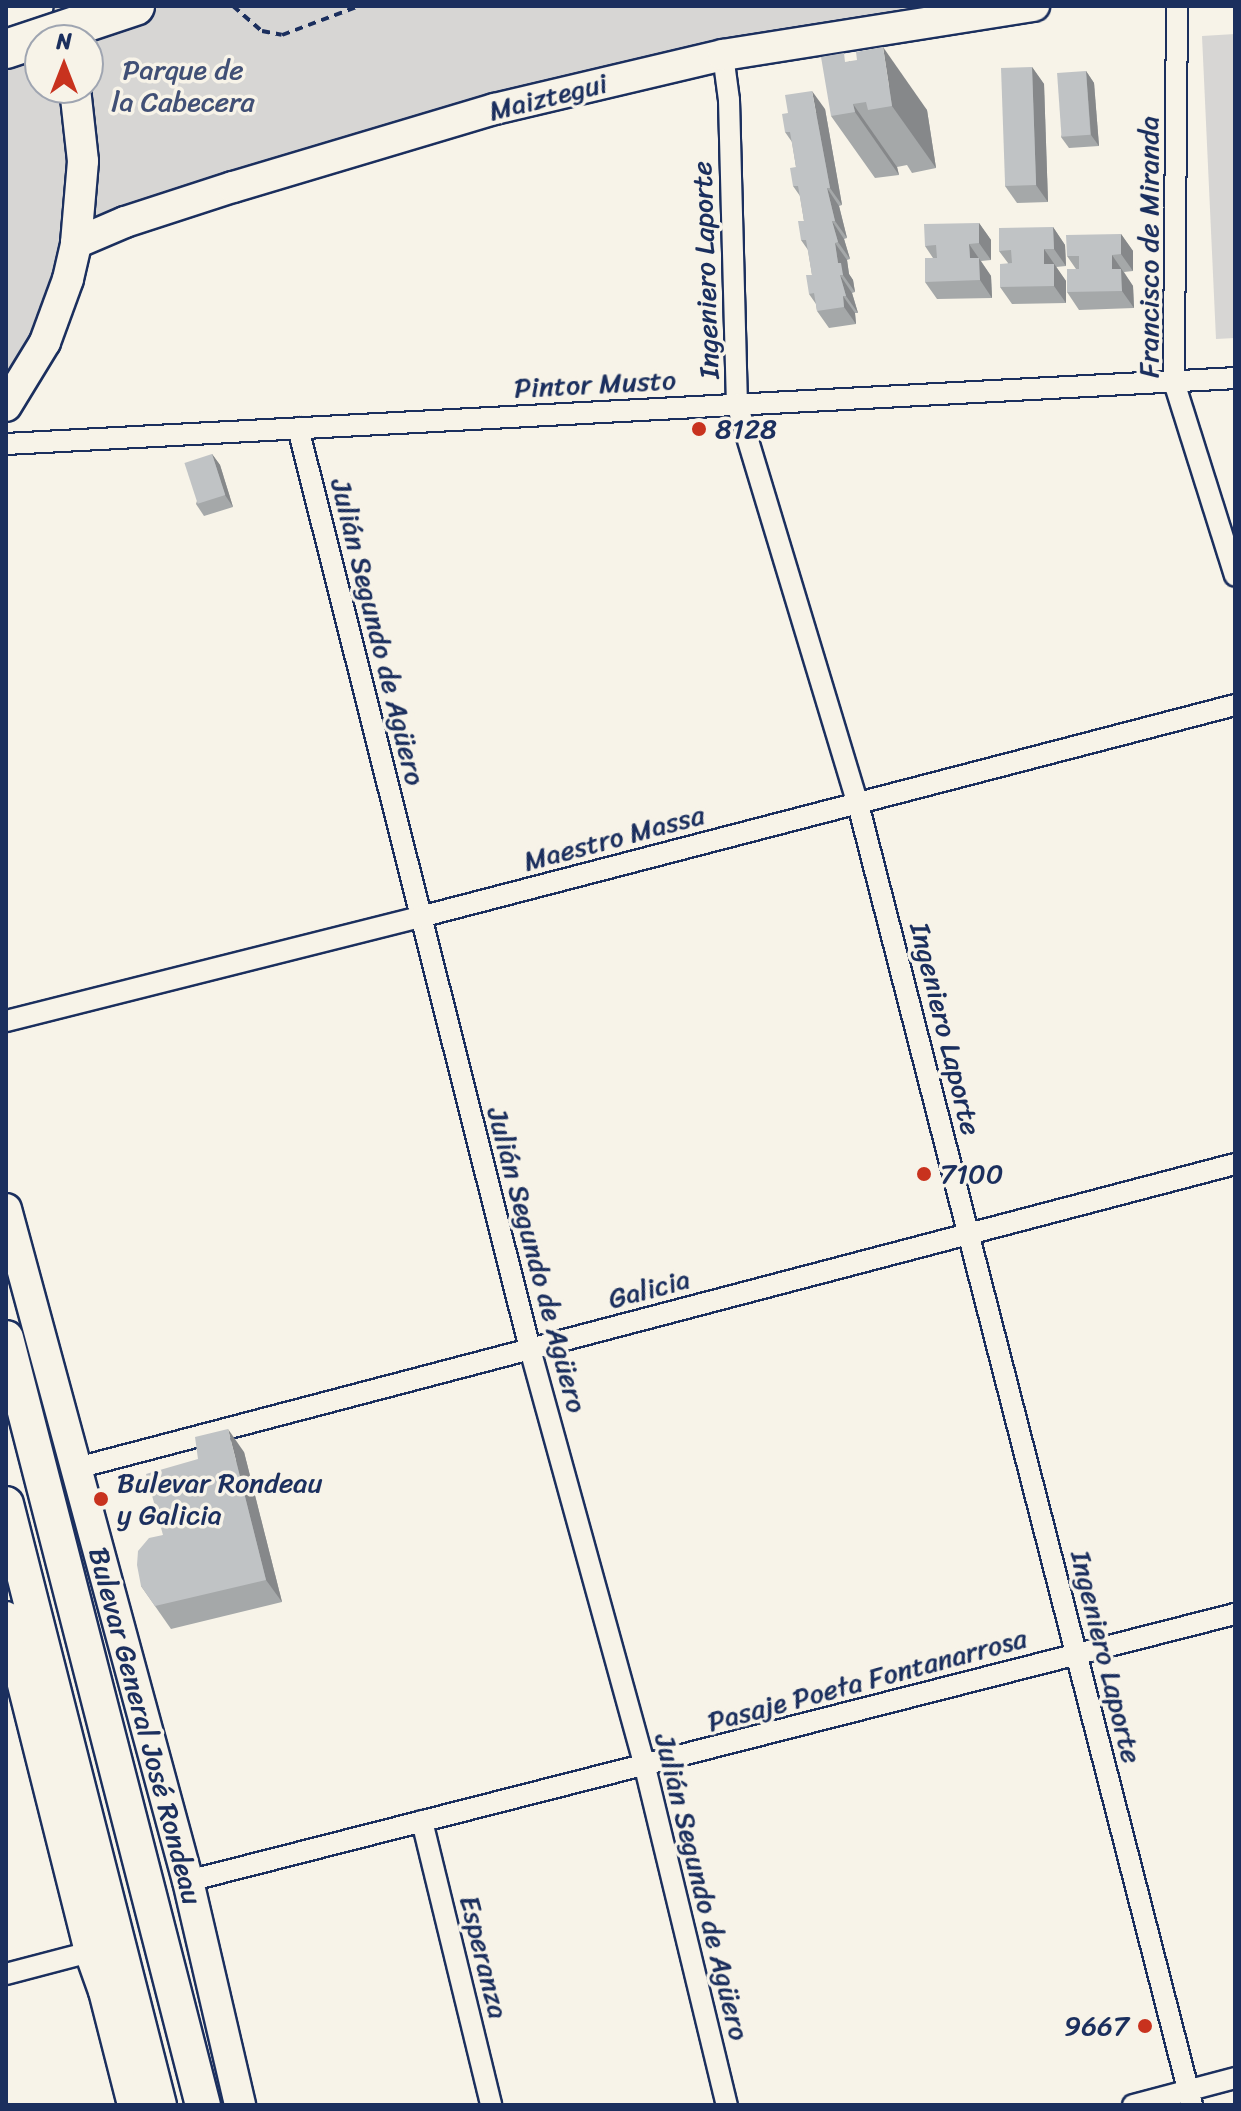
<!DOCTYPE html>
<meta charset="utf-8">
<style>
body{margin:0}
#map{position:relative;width:1241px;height:2111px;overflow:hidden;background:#f7f3e8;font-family:Sriracha,sans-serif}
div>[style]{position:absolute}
.green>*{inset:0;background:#d7d6d4}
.path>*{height:4px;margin-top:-2px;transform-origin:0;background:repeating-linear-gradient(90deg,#1b2f5e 0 8px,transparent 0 14px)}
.roads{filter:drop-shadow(2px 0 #1b2f5e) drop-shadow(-2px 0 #1b2f5e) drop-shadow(0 2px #1b2f5e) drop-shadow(0 -2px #1b2f5e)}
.minor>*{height:20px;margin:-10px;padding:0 10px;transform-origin:10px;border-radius:10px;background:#f7f3e8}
.secondary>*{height:30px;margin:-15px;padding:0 15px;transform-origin:15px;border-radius:15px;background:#f7f3e8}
.primary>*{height:34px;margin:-17px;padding:0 17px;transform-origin:17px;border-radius:17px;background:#f7f3e8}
.motorway>*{height:38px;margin:-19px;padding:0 19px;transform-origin:19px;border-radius:19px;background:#f7f3e8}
.bridges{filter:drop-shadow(2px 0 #1b2f5e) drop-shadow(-2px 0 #1b2f5e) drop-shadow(0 2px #1b2f5e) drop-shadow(0 -2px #1b2f5e)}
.motorway-bridge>*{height:38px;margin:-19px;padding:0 19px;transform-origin:19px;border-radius:19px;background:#f7f3e8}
.wall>*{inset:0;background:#a5a8a9}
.shaded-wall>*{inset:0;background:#86888a}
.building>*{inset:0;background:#c0c3c5;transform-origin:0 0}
.dots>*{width:22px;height:22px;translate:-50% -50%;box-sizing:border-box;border:4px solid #f7f3e8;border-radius:50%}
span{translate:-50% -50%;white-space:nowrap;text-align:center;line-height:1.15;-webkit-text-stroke:7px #f7f3e8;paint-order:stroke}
.park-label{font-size:28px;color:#415076}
.street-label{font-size:28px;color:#1b2f5e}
.poi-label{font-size:28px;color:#1b2f5e}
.left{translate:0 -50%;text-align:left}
.right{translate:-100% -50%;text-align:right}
.frame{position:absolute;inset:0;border:8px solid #1b2f5e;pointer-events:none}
.north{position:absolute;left:24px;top:24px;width:80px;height:80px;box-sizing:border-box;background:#f7f3e8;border:2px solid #9fa5b1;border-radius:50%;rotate:0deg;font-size:22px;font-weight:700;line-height:32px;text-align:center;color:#1b2f5e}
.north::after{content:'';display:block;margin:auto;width:28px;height:36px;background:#c8321e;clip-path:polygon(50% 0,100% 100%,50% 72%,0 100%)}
</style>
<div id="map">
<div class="green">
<div style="clip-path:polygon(evenodd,6px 6px,1034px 6px,723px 55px,76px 244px,6px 406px,6px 6px,40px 40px,88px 40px,88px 88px,40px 88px,40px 40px)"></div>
<div style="clip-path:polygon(1235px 34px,1235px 338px,1216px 339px,1202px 36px)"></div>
</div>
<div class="path">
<div style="left:233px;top:6px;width:38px;rotate:41deg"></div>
<div style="left:262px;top:31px;width:20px;rotate:11deg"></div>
<div style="left:282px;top:35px;width:82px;rotate:-20.6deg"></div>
</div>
<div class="roads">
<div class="minor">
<div style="left:1177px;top:6px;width:376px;rotate:90.5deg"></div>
<div style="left:1174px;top:382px;width:203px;rotate:72.5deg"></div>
<div style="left:723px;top:55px;width:45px;rotate:82.4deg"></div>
<div style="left:729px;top:100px;width:304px;rotate:88.5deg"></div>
<div style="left:737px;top:404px;width:418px;rotate:73.2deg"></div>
<div style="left:858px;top:804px;width:1343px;rotate:75.6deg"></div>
<div style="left:298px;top:428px;width:950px;rotate:75.86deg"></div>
<div style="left:530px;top:1349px;width:434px;rotate:74.6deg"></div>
<div style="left:645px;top:1767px;width:348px;rotate:76.4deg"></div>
<div style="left:6px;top:444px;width:1231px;rotate:-3.07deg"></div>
<div style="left:6px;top:1021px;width:427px;rotate:-14.1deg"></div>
<div style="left:420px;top:917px;width:842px;rotate:-14.58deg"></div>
<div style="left:77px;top:1468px;width:1197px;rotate:-14.71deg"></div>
<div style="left:422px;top:1821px;width:292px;rotate:76.3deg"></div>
<div style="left:188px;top:1881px;width:1081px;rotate:-14.31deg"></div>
<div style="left:6px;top:1974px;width:87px;rotate:-14.7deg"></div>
<div style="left:1133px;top:2105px;width:106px;rotate:-14.8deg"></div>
</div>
<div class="secondary">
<div style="left:76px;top:243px;width:53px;rotate:-23.2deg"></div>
<div style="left:125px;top:222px;width:114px;rotate:-18deg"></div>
<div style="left:233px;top:187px;width:273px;rotate:-16.6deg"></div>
<div style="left:495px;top:109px;width:234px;rotate:-13.3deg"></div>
<div style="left:723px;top:55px;width:315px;rotate:-9deg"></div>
<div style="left:6px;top:406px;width:75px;rotate:-58.6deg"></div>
<div style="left:45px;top:342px;width:67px;rotate:-69.9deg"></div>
<div style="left:68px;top:279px;width:37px;rotate:-77deg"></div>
<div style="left:76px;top:243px;width:82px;rotate:-85.1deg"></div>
<div style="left:83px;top:161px;width:73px;rotate:-96.3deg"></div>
<div style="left:6px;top:1209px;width:696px;rotate:74.85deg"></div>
<div style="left:188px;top:1881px;width:230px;rotate:76.9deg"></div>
<div style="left:6px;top:1617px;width:345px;rotate:75.9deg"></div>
<div style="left:90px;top:1952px;width:41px;rotate:70.3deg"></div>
<div style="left:104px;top:1991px;width:118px;rotate:75.7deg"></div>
</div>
<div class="primary">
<div style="left:6px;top:1338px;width:792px;rotate:75.6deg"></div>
<div style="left:6px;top:1504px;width:620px;rotate:75.72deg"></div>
</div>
<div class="motorway">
<div style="left:6px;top:15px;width:29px;rotate:-18deg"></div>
</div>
</div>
<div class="bridges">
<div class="motorway-bridge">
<div style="left:6px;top:49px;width:136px;rotate:-18.4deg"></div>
</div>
</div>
<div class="wall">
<div style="clip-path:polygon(849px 61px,927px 110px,936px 168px,912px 173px,907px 165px,897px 167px,899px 175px,875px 178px,831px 116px)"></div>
<div style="clip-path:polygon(1032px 67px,1044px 84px,1048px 202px,1017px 203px,1005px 186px)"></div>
<div style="clip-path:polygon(1086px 71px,1094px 83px,1099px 146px,1069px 148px,1061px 137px)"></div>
<div style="clip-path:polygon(825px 109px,842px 205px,839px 206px,847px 238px,844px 239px,850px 259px,847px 260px,849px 274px,853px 280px,855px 292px,852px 293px,858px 313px,855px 313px,856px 324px,829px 328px,817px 311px,816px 304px,809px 294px,812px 275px,808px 250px,801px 240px,804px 221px,800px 196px,793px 186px,796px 167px,792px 142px,785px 132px)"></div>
<div style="clip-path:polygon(979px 223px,991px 240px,991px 260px,981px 261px,991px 276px,992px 298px,937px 299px,925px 282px,933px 258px,925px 246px)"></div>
<div style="clip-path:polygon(1053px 227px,1065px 245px,1066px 266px,1056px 267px,1066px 281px,1066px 303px,1012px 304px,1000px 287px,1008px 263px,999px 251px)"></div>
<div style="clip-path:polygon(1121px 234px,1133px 251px,1133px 271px,1124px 272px,1133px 286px,1134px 308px,1079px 310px,1067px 292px,1076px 269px,1067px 256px)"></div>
<div style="clip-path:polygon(212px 454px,220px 465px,233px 507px,204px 516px,196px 504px)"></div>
<div style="clip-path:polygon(244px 1452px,282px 1602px,171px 1629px,141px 1586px,163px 1535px)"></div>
</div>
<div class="shaded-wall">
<div style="clip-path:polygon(883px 47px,927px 110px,936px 168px,892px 106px)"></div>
<div style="clip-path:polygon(1032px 67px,1044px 84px,1048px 202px,1036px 185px)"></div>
<div style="clip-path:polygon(1086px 71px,1094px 83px,1099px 146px,1091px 135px)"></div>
<div style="clip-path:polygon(812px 91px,825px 109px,842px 205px,830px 188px)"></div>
<div style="clip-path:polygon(853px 104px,897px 167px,899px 175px,855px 112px)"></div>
<div style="clip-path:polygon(827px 188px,839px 206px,847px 238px,835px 221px)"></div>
<div style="clip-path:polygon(832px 221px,844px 239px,850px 259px,838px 242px)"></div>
<div style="clip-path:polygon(979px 223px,991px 240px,991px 260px,979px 243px)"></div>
<div style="clip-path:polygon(1053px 227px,1065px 245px,1066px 266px,1054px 249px)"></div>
<div style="clip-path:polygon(1121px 234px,1133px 251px,1133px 271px,1121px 254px)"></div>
<div style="clip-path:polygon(835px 243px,847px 260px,849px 274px,853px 280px,855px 292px,843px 275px,838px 263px)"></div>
<div style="clip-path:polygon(969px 244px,991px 276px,992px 298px,980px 280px,970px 258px)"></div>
<div style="clip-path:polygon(1044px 249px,1066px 281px,1066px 303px,1054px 286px,1044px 264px)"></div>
<div style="clip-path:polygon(1112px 255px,1133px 286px,1134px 308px,1122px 291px,1112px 269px)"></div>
<div style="clip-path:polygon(840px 275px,852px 293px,858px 313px,846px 296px)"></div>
<div style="clip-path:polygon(843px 296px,855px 313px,856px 324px,844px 307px)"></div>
<div style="clip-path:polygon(212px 454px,220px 465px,233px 507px,225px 495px)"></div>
<div style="clip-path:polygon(228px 1429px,244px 1452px,282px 1602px,266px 1580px)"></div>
</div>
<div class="building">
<div style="clip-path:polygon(883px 47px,892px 106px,868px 110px,866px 102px,853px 104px,855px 112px,831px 116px,821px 57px,844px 53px,845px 62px,857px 60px,856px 52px)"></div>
<div style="left:1032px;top:67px;width:118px;height:31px;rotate:88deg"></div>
<div style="left:1086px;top:71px;width:64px;height:29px;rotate:86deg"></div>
<div style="clip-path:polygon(812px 91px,830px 188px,827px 188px,835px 221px,832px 221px,838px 242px,835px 243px,838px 263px,841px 263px,843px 275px,840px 275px,846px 296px,843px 296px,844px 307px,817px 311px,814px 293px,809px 294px,806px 275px,812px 275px,806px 240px,801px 240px,798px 221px,804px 221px,798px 186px,793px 186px,790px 168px,796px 167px,790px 132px,785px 132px,782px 114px,788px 113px,785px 95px)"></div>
<div style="clip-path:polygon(979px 223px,979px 243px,969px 244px,970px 258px,979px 258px,980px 280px,925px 282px,925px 258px,937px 258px,936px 245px,925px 246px,924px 224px)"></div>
<div style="clip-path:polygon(1053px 227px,1054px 249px,1044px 249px,1044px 264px,1054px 264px,1054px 286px,1000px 287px,1000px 264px,1012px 263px,1011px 250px,999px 251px,999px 228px)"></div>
<div style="clip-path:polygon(1121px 234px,1121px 254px,1112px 255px,1112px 269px,1121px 269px,1122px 291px,1067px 292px,1067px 269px,1079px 269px,1079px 256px,1067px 256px,1066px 235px)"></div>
<div style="left:212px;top:454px;width:43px;height:29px;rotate:72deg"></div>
<div style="clip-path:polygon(228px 1429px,266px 1580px,155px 1606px,141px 1586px,137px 1565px,138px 1551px,149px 1538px,163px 1535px,146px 1474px,198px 1459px,195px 1437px)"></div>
</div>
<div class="dots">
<div style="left:699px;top:429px;background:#c8321e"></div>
<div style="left:924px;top:1174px;background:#c8321e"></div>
<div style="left:101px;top:1499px;background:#c8321e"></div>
<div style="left:1145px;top:2026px;background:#c8321e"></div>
</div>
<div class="park-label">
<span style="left:183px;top:86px">Parque de<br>la Cabecera</span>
</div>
<div class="street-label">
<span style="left:548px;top:97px;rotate:-14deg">Maiztegui</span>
<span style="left:1149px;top:247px;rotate:-90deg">Francisco de Miranda</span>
<span style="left:706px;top:270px;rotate:-92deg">Ingeniero Laporte</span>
<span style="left:595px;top:384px;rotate:-3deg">Pintor Musto</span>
<span style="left:378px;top:632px;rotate:76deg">Julián Segundo de Agüero</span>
<span style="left:614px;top:838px;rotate:-15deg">Maestro Massa</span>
<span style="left:945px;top:1029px;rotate:76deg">Ingeniero Laporte</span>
<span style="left:537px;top:1260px;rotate:75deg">Julián Segundo de Agüero</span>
<span style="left:649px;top:1289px;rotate:-15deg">Galicia</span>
<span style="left:1106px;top:1657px;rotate:76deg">Ingeniero Laporte</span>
<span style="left:867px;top:1680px;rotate:-15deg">Pasaje Poeta Fontanarrosa</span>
<span style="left:145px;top:1726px;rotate:75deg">Bulevar General José Rondeau</span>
<span style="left:702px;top:1887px;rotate:76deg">Julián Segundo de Agüero</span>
<span style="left:484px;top:1957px;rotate:76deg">Esperanza</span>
</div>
<div class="poi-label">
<span class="left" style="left:715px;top:429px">8128</span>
<span class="left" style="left:940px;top:1174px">7100</span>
<span class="left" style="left:117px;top:1499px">Bulevar Rondeau<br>y Galicia</span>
<span class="right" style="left:1129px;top:2026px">9667</span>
</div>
<div class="frame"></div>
<div class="north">N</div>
</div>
